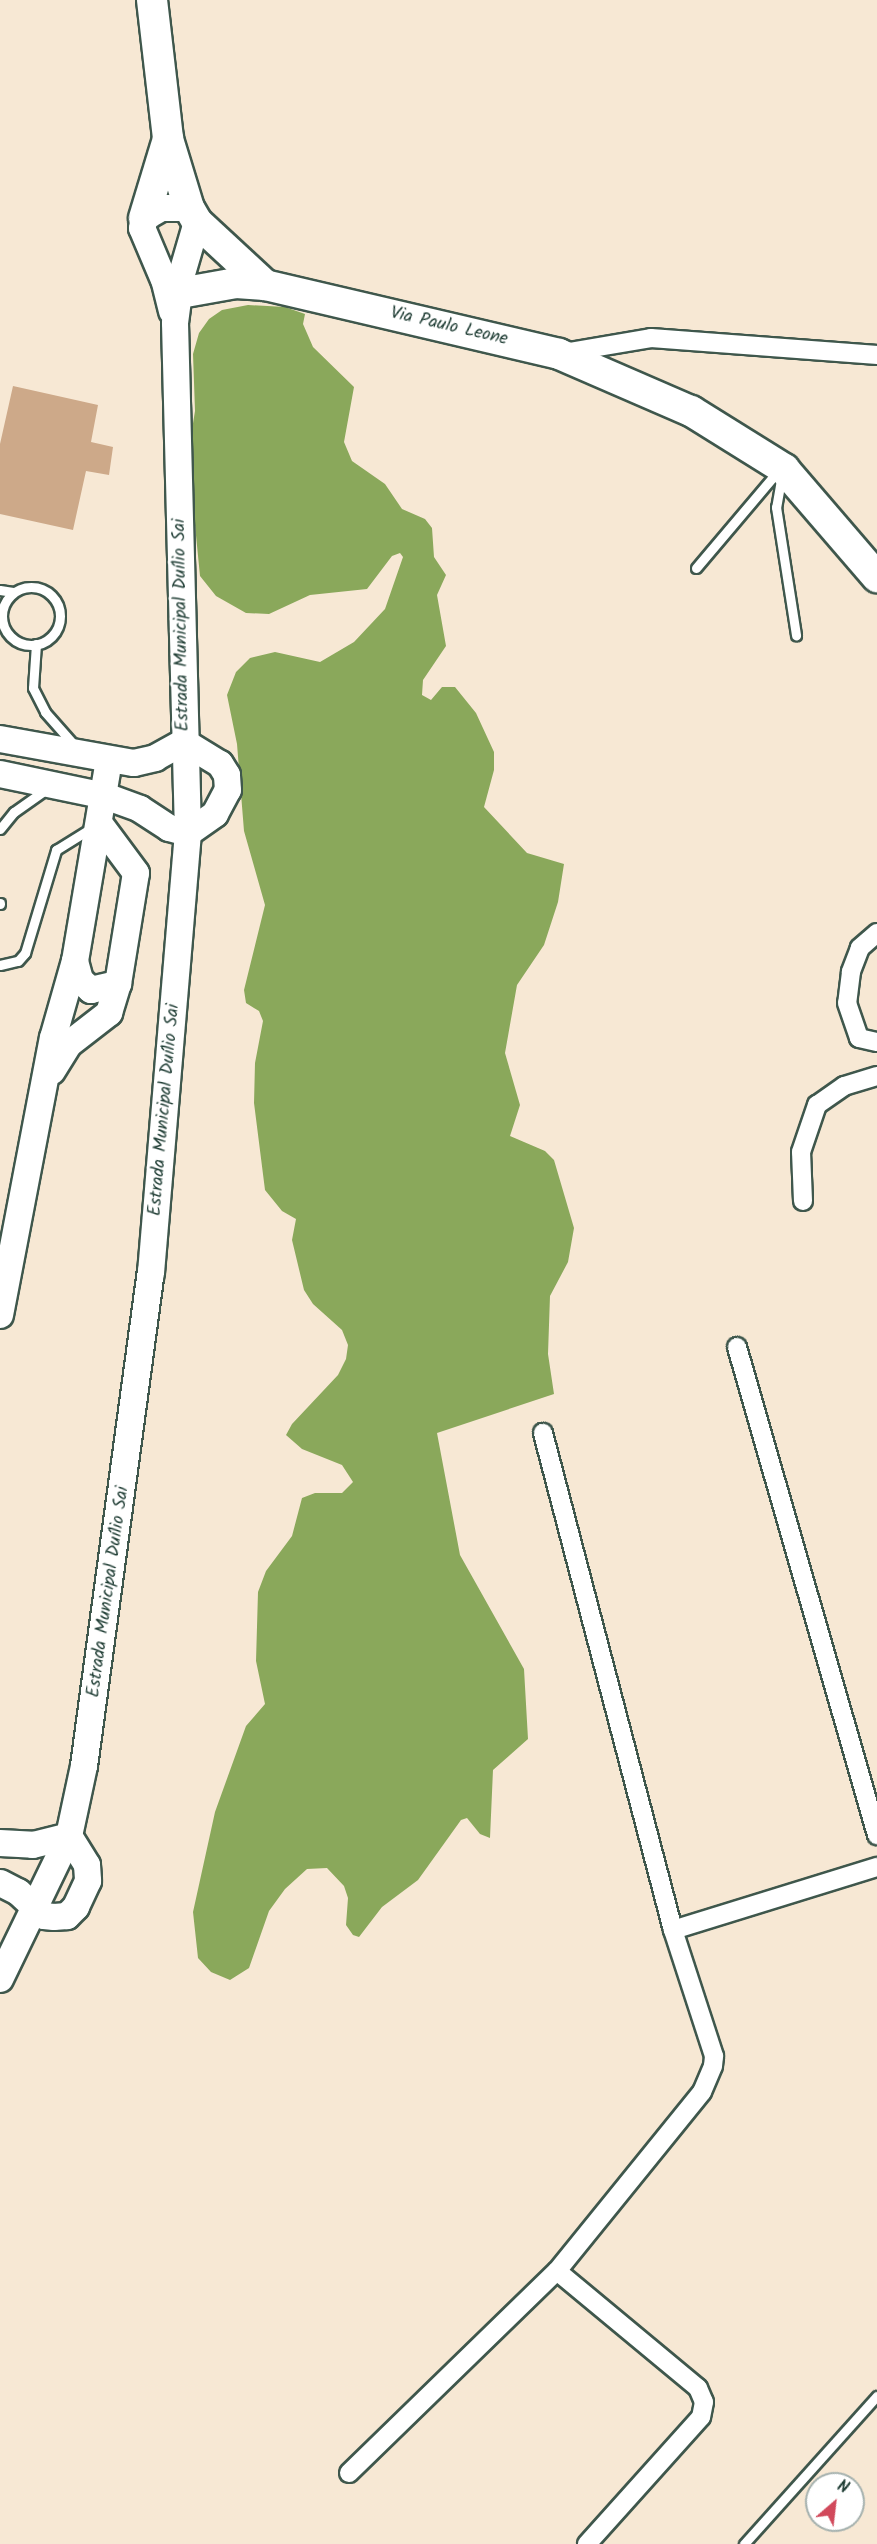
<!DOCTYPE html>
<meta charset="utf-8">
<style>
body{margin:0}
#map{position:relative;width:877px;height:2544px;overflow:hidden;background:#f7e8d4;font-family:Kalam,sans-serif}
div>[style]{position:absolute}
.forest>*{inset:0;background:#8aa85b}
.building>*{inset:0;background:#cda989}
.roads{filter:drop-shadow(2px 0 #3f574c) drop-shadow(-2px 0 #3f574c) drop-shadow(0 2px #3f574c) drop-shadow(0 -2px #3f574c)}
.lane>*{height:9px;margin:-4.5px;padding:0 4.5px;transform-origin:4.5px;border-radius:4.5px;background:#fff}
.lane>.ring{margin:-4.5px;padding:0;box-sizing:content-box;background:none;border:9px solid #fff;border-radius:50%}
.street>*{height:18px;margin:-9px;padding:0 9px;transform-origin:9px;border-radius:9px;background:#fff}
.secondary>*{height:26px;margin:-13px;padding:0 13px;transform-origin:13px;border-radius:13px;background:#fff}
.primary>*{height:30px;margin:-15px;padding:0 15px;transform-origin:15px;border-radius:15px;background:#fff}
span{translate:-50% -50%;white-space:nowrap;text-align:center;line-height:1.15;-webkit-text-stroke:5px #fff;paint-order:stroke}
.street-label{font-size:18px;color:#1f3d34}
.north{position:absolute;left:805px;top:2472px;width:60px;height:60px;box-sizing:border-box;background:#fff;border:2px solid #a5b1ae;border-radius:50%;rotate:28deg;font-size:16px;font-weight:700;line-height:24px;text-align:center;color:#1f3d34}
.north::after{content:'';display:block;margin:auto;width:21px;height:27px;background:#d1495b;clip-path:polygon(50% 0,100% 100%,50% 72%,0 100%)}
</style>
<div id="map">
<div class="forest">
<div style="clip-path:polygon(248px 305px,285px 307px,305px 314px,303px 324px,313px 347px,354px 387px,344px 442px,352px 461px,385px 484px,402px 509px,425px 519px,432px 528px,434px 557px,446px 575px,437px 595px,446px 646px,423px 680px,422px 695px,431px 700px,442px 687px,455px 687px,476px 713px,494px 752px,494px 770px,484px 807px,527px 853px,564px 864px,558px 902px,544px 945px,517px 985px,505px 1053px,520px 1105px,510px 1136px,545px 1151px,554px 1160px,574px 1228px,568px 1262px,550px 1296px,548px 1354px,554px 1394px,437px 1433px,460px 1555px,524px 1669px,528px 1739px,493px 1770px,490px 1838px,480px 1834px,467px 1818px,461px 1820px,418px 1880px,382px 1907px,359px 1937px,353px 1935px,346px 1925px,348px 1898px,344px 1886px,327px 1868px,307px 1869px,285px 1889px,269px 1911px,249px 1968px,230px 1980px,211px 1972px,198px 1958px,193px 1912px,215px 1812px,246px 1726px,265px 1704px,256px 1661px,258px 1592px,266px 1571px,292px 1536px,302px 1498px,315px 1493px,342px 1493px,353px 1482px,342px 1465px,302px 1449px,286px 1435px,292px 1424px,338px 1375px,346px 1359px,348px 1345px,342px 1330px,313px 1304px,304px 1290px,292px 1240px,296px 1219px,282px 1211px,265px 1190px,254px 1103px,255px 1063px,263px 1021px,259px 1011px,246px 1003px,244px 990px,265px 905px,244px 831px,237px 744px,227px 695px,236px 672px,250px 658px,275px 652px,320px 662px,354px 642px,385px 609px,403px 557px,400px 553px,392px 556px,367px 589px,310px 595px,269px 614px,246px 613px,216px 596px,200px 576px,188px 454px,195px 411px,193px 354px,199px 333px,209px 319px,222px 310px)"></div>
</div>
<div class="building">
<div style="clip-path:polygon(13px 386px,98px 405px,91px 442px,113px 447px,109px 475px,86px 471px,73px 530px,0 514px,0 444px)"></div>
</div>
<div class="roads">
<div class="lane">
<div style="left:782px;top:474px;width:34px;rotate:100deg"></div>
<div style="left:776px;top:507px;width:130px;rotate:81.1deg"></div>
<div style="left:696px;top:568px;width:127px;rotate:-49.8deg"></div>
<div class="ring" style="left:2px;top:587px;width:49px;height:49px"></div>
<div style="left:0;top:590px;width:13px;rotate:9deg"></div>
<div style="left:36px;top:644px;width:44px;rotate:93.9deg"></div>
<div style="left:33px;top:688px;width:27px;rotate:63deg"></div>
<div style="left:45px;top:712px;width:47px;rotate:48.5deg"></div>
<div style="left:0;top:829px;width:22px;rotate:-51deg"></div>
<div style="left:14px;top:812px;width:42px;rotate:-35.2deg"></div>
<div style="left:0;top:903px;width:1px;rotate:90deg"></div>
<div style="left:0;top:965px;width:18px;rotate:-13deg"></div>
<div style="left:18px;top:961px;width:11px;rotate:-49deg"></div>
<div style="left:25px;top:953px;width:108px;rotate:-73.2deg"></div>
<div style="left:56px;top:850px;width:44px;rotate:-31.9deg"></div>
<div style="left:744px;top:2544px;width:199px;rotate:-48.1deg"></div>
</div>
<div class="street">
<div style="left:563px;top:353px;width:89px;rotate:-9.7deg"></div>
<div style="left:651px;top:338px;width:227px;rotate:4.3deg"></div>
<div style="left:877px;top:933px;width:23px;rotate:139deg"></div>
<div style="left:860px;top:948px;width:26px;rotate:111deg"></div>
<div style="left:851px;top:972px;width:31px;rotate:97deg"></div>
<div style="left:847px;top:1003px;width:37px;rotate:71deg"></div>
<div style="left:859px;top:1038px;width:18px;rotate:13deg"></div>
<div style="left:803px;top:1201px;width:49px;rotate:-92.3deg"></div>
<div style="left:801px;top:1152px;width:50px;rotate:-71.2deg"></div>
<div style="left:817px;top:1105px;width:33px;rotate:-35deg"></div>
<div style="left:844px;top:1086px;width:34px;rotate:-17deg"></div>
<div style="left:737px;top:1347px;width:508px;rotate:73.99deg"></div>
<div style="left:673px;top:1930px;width:214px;rotate:-17.2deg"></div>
<div style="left:557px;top:2271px;width:183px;rotate:39.7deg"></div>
<div style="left:698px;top:2388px;width:15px;rotate:67deg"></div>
<div style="left:704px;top:2402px;width:15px;rotate:101deg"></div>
<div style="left:701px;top:2417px;width:171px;rotate:131.9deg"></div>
<div style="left:349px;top:2473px;width:290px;rotate:-44.2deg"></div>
<div style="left:557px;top:2271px;width:230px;rotate:-51deg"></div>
<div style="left:702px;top:2092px;width:28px;rotate:-67deg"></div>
<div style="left:713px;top:2066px;width:10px;rotate:-84deg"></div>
<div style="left:714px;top:2056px;width:133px;rotate:-108deg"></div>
<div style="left:673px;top:1930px;width:514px;rotate:-104.66deg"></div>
</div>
<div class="secondary">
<div style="left:172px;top:311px;width:32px;rotate:-104deg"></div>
<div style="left:164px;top:280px;width:56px;rotate:-112.9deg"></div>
<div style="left:142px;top:228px;width:10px;rotate:-79deg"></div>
<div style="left:144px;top:218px;width:20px;rotate:-30deg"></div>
<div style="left:161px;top:208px;width:28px"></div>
<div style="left:0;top:739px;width:136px;rotate:10.2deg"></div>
<div style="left:134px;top:763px;width:22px;rotate:-13deg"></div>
<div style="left:155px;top:758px;width:33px;rotate:-29deg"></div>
<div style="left:0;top:774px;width:107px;rotate:11.8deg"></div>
<div style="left:105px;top:796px;width:37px;rotate:20deg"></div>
<div style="left:140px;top:809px;width:35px;rotate:33deg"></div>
<div style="left:169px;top:828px;width:20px;rotate:15deg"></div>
<div style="left:188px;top:833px;width:33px;rotate:-35deg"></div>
<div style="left:215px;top:814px;width:27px;rotate:-62deg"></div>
<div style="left:228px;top:790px;width:15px;rotate:-94deg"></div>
<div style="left:227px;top:775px;width:13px;rotate:-122deg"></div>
<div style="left:220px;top:764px;width:42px;rotate:-148.6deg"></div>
<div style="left:75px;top:961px;width:20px;rotate:75deg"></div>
<div style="left:80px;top:980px;width:15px;rotate:42deg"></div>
<div style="left:91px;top:990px;width:28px;rotate:-13deg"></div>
<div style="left:52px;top:1071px;width:32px;rotate:-58deg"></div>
<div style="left:69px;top:1044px;width:51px;rotate:-37.8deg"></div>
<div style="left:109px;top:1013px;width:30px;rotate:-73deg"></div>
<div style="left:118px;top:984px;width:112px;rotate:-80.8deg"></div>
<div style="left:136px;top:873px;width:62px;rotate:-126.5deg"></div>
<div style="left:0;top:1315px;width:282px;rotate:-79.2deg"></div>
<div style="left:53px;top:1038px;width:80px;rotate:-74.1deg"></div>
<div style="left:75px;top:961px;width:203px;rotate:-80.4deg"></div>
<div style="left:0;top:1843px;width:33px;rotate:3deg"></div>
<div style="left:33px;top:1845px;width:37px;rotate:-14deg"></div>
<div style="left:69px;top:1836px;width:34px;rotate:58deg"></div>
<div style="left:87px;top:1865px;width:16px;rotate:86deg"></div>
<div style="left:88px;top:1881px;width:29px;rotate:115deg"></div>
<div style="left:76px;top:1907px;width:13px;rotate:135deg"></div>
<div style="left:67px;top:1916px;width:13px;rotate:176deg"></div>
<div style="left:54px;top:1917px;width:10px;rotate:-174deg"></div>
<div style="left:44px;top:1916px;width:35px;rotate:-137deg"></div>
<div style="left:18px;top:1892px;width:20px;rotate:-153deg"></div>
<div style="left:0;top:1979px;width:159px;rotate:-64.2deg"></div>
<div style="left:69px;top:1836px;width:72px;rotate:-77.9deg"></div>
<div style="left:84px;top:1766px;width:498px;rotate:-82.3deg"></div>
<div style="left:151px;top:1273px;width:442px;rotate:-85.2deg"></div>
<div style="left:188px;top:833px;width:510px;rotate:-91.46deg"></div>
<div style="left:175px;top:323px;width:46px;rotate:-82.6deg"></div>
<div style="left:181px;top:277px;width:57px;rotate:-73.8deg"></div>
</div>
<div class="primary">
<div style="left:152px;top:0;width:140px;rotate:83.4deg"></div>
<div style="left:168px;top:139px;width:72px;rotate:73.1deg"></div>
<div style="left:189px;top:208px;width:16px;rotate:60deg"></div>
<div style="left:197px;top:222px;width:93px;rotate:42.8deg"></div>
<div style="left:265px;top:285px;width:302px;rotate:13.2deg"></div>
<div style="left:559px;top:354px;width:144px;rotate:23.4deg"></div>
<div style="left:691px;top:411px;width:110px;rotate:31.9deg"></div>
<div style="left:784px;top:469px;width:143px;rotate:49.3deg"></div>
<div style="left:144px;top:218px;width:83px;rotate:-73.1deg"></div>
<div style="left:180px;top:293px;width:57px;rotate:-10.1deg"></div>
<div style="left:236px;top:283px;width:29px;rotate:4deg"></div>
</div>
</div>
<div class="street-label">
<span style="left:449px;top:327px;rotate:13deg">Via Paulo Leone</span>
<span style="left:182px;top:625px;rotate:-91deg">Estrada Municipal Duílio Sai</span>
<span style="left:165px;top:1110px;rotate:-85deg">Estrada Municipal Duílio Sai</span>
<span style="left:109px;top:1592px;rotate:-82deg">Estrada Municipal Duílio Sai</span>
</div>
<div class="north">N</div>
</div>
